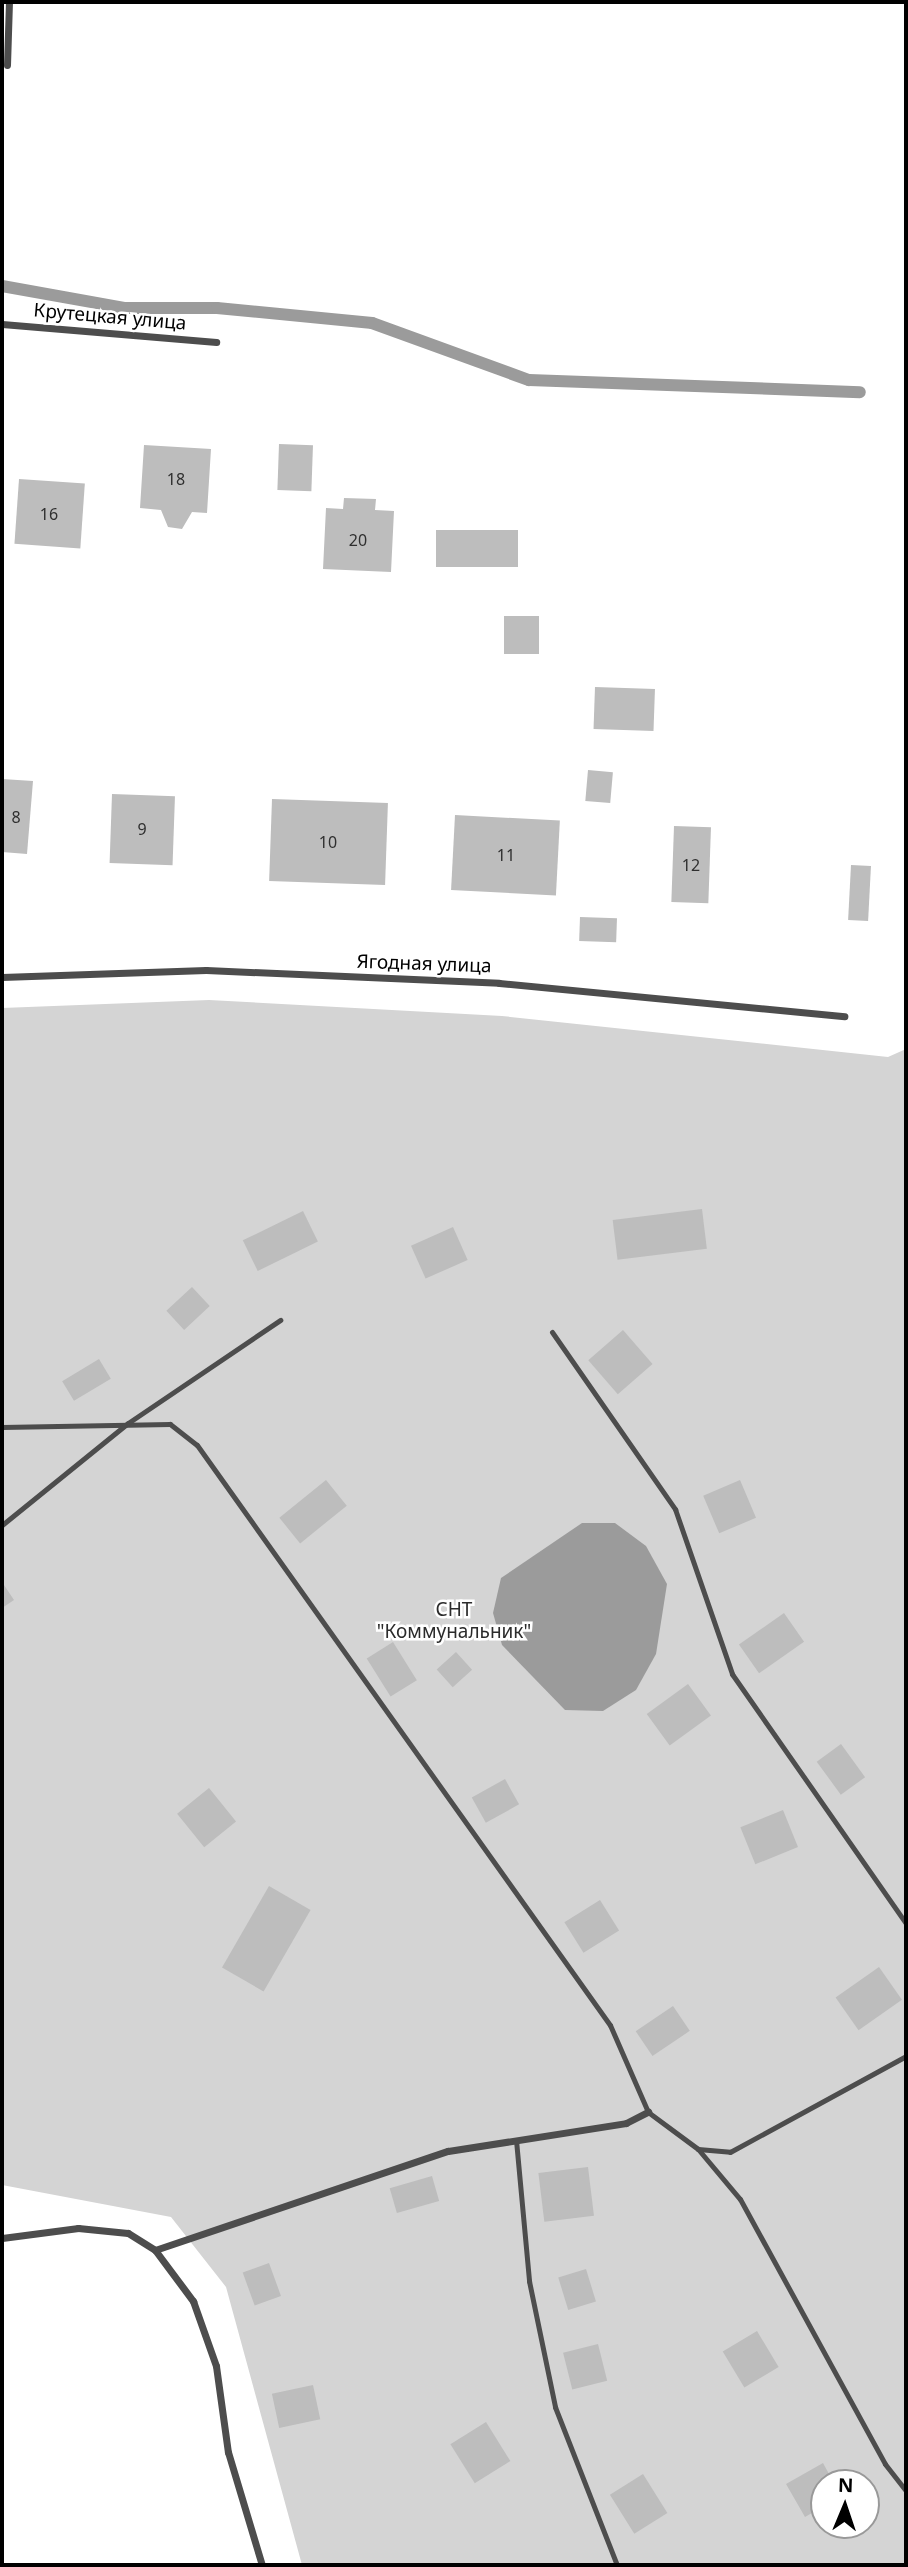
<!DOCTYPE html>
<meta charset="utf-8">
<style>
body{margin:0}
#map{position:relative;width:908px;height:2567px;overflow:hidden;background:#fff;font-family:"Noto Sans",sans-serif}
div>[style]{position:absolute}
.green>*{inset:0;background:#d4d4d4}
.water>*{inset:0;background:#9b9b9b}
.stream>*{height:12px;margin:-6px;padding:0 6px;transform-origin:6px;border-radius:6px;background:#9b9b9b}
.building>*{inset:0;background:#bdbdbd;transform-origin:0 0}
.service>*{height:5px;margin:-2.5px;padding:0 2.5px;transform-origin:2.5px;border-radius:2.5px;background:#4d4d4d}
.minor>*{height:7px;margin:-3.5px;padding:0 3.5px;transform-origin:3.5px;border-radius:3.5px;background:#4d4d4d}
span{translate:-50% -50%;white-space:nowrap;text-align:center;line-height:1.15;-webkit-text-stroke:5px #fff;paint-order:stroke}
.number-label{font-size:16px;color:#2f2f2f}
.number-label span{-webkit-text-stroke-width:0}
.street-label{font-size:19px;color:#000}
.park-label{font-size:19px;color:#2b2b2b}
.frame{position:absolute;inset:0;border:4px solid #000;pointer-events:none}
.north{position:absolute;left:810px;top:2469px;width:70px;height:70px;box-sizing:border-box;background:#fff;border:2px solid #999;border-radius:50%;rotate:2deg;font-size:19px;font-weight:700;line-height:28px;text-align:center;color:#000}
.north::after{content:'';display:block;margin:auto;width:24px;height:32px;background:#000;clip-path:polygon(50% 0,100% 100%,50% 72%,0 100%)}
</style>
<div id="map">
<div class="green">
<div style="clip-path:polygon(evenodd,209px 1000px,502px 1016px,888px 1057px,906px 1049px,906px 2565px,302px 2565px,226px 2287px,171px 2217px,2px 2185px,2px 1008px,209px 1000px,824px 2483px,866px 2483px,866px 2525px,824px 2525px,824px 2483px)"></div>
</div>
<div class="water">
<div style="clip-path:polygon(582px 1523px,615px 1523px,646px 1546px,667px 1584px,656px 1654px,636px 1690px,603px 1711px,565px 1710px,502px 1645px,493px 1613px,501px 1578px)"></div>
</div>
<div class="stream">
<div style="left:2px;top:286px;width:124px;rotate:10.2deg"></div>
<div style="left:124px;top:308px;width:93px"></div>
<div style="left:217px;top:308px;width:156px;rotate:5.5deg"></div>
<div style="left:372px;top:323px;width:167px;rotate:20deg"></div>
<div style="left:529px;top:380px;width:331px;rotate:2.1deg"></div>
</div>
<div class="building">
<div style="left:279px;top:444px;width:34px;height:46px;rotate:2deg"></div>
<div style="clip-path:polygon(144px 445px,211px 449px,207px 513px,192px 512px,182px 529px,168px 527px,161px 510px,140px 508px)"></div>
<div style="left:19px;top:479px;width:66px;height:65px;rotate:4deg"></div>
<div style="clip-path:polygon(344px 498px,376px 499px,375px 510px,394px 511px,391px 572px,323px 569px,326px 508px,343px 509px)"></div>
<div style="left:436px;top:530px;width:82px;height:37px"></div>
<div style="left:504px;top:616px;width:35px;height:38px"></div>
<div style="left:595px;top:687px;width:60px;height:42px;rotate:2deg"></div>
<div style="left:588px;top:770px;width:25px;height:31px;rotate:5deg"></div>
<div style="clip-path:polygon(2px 779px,33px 781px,27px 854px,2px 852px)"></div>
<div style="left:112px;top:794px;width:63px;height:69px;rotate:2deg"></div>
<div style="left:272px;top:799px;width:116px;height:82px;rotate:2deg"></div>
<div style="left:455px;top:815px;width:105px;height:75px;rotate:3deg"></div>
<div style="left:674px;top:826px;width:37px;height:76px;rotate:2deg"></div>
<div style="left:851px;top:865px;width:20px;height:55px;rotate:3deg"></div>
<div style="left:580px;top:917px;width:37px;height:24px;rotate:2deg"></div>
<div style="left:702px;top:1209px;width:40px;height:90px;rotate:83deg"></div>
<div style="left:303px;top:1211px;width:34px;height:67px;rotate:64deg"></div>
<div style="left:453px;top:1227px;width:36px;height:46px;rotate:66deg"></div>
<div style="left:192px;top:1287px;width:26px;height:35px;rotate:47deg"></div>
<div style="left:623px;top:1330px;width:45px;height:46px;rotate:49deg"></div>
<div style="left:99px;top:1359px;width:23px;height:43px;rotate:59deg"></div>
<div style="left:326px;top:1480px;width:33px;height:60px;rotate:51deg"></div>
<div style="left:740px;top:1480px;width:41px;height:40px;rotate:67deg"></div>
<div style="clip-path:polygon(2px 1582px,14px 1600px,2px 1608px)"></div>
<div style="left:784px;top:1613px;width:35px;height:55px;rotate:55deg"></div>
<div style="left:393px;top:1642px;width:45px;height:31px;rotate:58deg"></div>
<div style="left:456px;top:1652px;width:24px;height:26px;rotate:48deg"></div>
<div style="left:688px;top:1684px;width:39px;height:51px;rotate:54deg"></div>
<div style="left:841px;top:1744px;width:41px;height:30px;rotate:54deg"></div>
<div style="left:505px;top:1779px;width:29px;height:38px;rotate:61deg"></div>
<div style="left:209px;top:1788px;width:43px;height:41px;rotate:51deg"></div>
<div style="left:783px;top:1810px;width:40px;height:46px;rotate:68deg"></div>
<div style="left:269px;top:1886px;width:48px;height:94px;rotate:30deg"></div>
<div style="left:600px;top:1900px;width:36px;height:42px;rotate:58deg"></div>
<div style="left:879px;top:1967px;width:40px;height:53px;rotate:55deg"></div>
<div style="left:673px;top:2006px;width:30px;height:45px;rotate:56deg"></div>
<div style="left:588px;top:2167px;width:49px;height:50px;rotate:83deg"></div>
<div style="left:432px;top:2176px;width:26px;height:44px;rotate:74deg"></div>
<div style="left:269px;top:2263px;width:35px;height:28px;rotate:70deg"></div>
<div style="left:586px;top:2269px;width:34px;height:29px;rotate:73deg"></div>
<div style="left:757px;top:2331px;width:42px;height:40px;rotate:59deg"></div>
<div style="left:598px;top:2344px;width:38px;height:36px;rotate:76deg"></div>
<div style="left:313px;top:2385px;width:35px;height:42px;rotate:78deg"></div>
<div style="left:486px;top:2422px;width:46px;height:42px;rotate:58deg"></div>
<div style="clip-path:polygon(823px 2463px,834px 2483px,824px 2483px,824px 2506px,805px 2517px,786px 2484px)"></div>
<div style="left:643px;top:2474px;width:46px;height:39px;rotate:58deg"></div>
</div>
<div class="service">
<div style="left:552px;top:1332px;width:216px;rotate:55.2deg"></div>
<div style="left:675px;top:1509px;width:175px;rotate:70.9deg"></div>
<div style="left:732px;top:1674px;width:304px;rotate:55.1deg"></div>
<div style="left:2px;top:1427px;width:168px;rotate:-1deg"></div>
<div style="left:170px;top:1424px;width:34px;rotate:38deg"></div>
<div style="left:197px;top:1445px;width:712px;rotate:54.55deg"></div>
<div style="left:610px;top:2025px;width:95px;rotate:66.4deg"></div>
<div style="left:648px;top:2112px;width:62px;rotate:36.5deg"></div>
<div style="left:698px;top:2149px;width:32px;rotate:5deg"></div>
<div style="left:730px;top:2152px;width:200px;rotate:-28.6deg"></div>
<div style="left:2px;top:1525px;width:162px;rotate:-39deg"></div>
<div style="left:128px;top:1423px;width:184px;rotate:-34.1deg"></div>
<div style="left:516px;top:2140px;width:142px;rotate:84.7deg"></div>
<div style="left:529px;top:2281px;width:129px;rotate:78.3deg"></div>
<div style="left:555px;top:2407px;width:170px;rotate:68.6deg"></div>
<div style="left:698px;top:2149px;width:65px;rotate:50deg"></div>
<div style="left:740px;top:2199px;width:302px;rotate:61.3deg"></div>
<div style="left:885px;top:2464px;width:34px;rotate:52deg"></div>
</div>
<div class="minor">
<div style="left:7px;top:65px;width:63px;rotate:-88.2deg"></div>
<div style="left:2px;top:324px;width:215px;rotate:4.8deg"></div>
<div style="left:2px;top:977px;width:204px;rotate:-2deg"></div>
<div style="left:206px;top:970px;width:293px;rotate:2.5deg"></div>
<div style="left:499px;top:983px;width:347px;rotate:5.5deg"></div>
<div style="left:2px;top:2238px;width:77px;rotate:-7.5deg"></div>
<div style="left:78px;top:2228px;width:50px;rotate:5.7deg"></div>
<div style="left:128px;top:2233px;width:32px;rotate:32deg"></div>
<div style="left:155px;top:2250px;width:64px;rotate:53.3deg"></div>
<div style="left:193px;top:2301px;width:69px;rotate:70.5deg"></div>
<div style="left:216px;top:2366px;width:87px;rotate:82.1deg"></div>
<div style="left:228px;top:2452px;width:118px;rotate:73.3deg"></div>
<div style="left:155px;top:2250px;width:309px;rotate:-18.7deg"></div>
<div style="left:448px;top:2151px;width:180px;rotate:-8.9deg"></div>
<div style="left:626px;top:2123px;width:25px;rotate:-27deg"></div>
</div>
<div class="number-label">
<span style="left:176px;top:479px">18</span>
<span style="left:49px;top:514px">16</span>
<span style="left:358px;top:540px">20</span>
<span style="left:16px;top:817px">8</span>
<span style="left:142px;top:829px">9</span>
<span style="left:328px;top:842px">10</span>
<span style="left:506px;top:855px">11</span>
<span style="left:691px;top:865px">12</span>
</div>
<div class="street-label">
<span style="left:110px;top:317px;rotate:5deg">Крутецкая улица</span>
<span style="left:424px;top:964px;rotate:2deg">Ягодная улица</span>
</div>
<div class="park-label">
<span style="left:454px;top:1621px">СНТ<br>"Коммунальник"</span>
</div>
<div class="frame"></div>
<div class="north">N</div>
</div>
